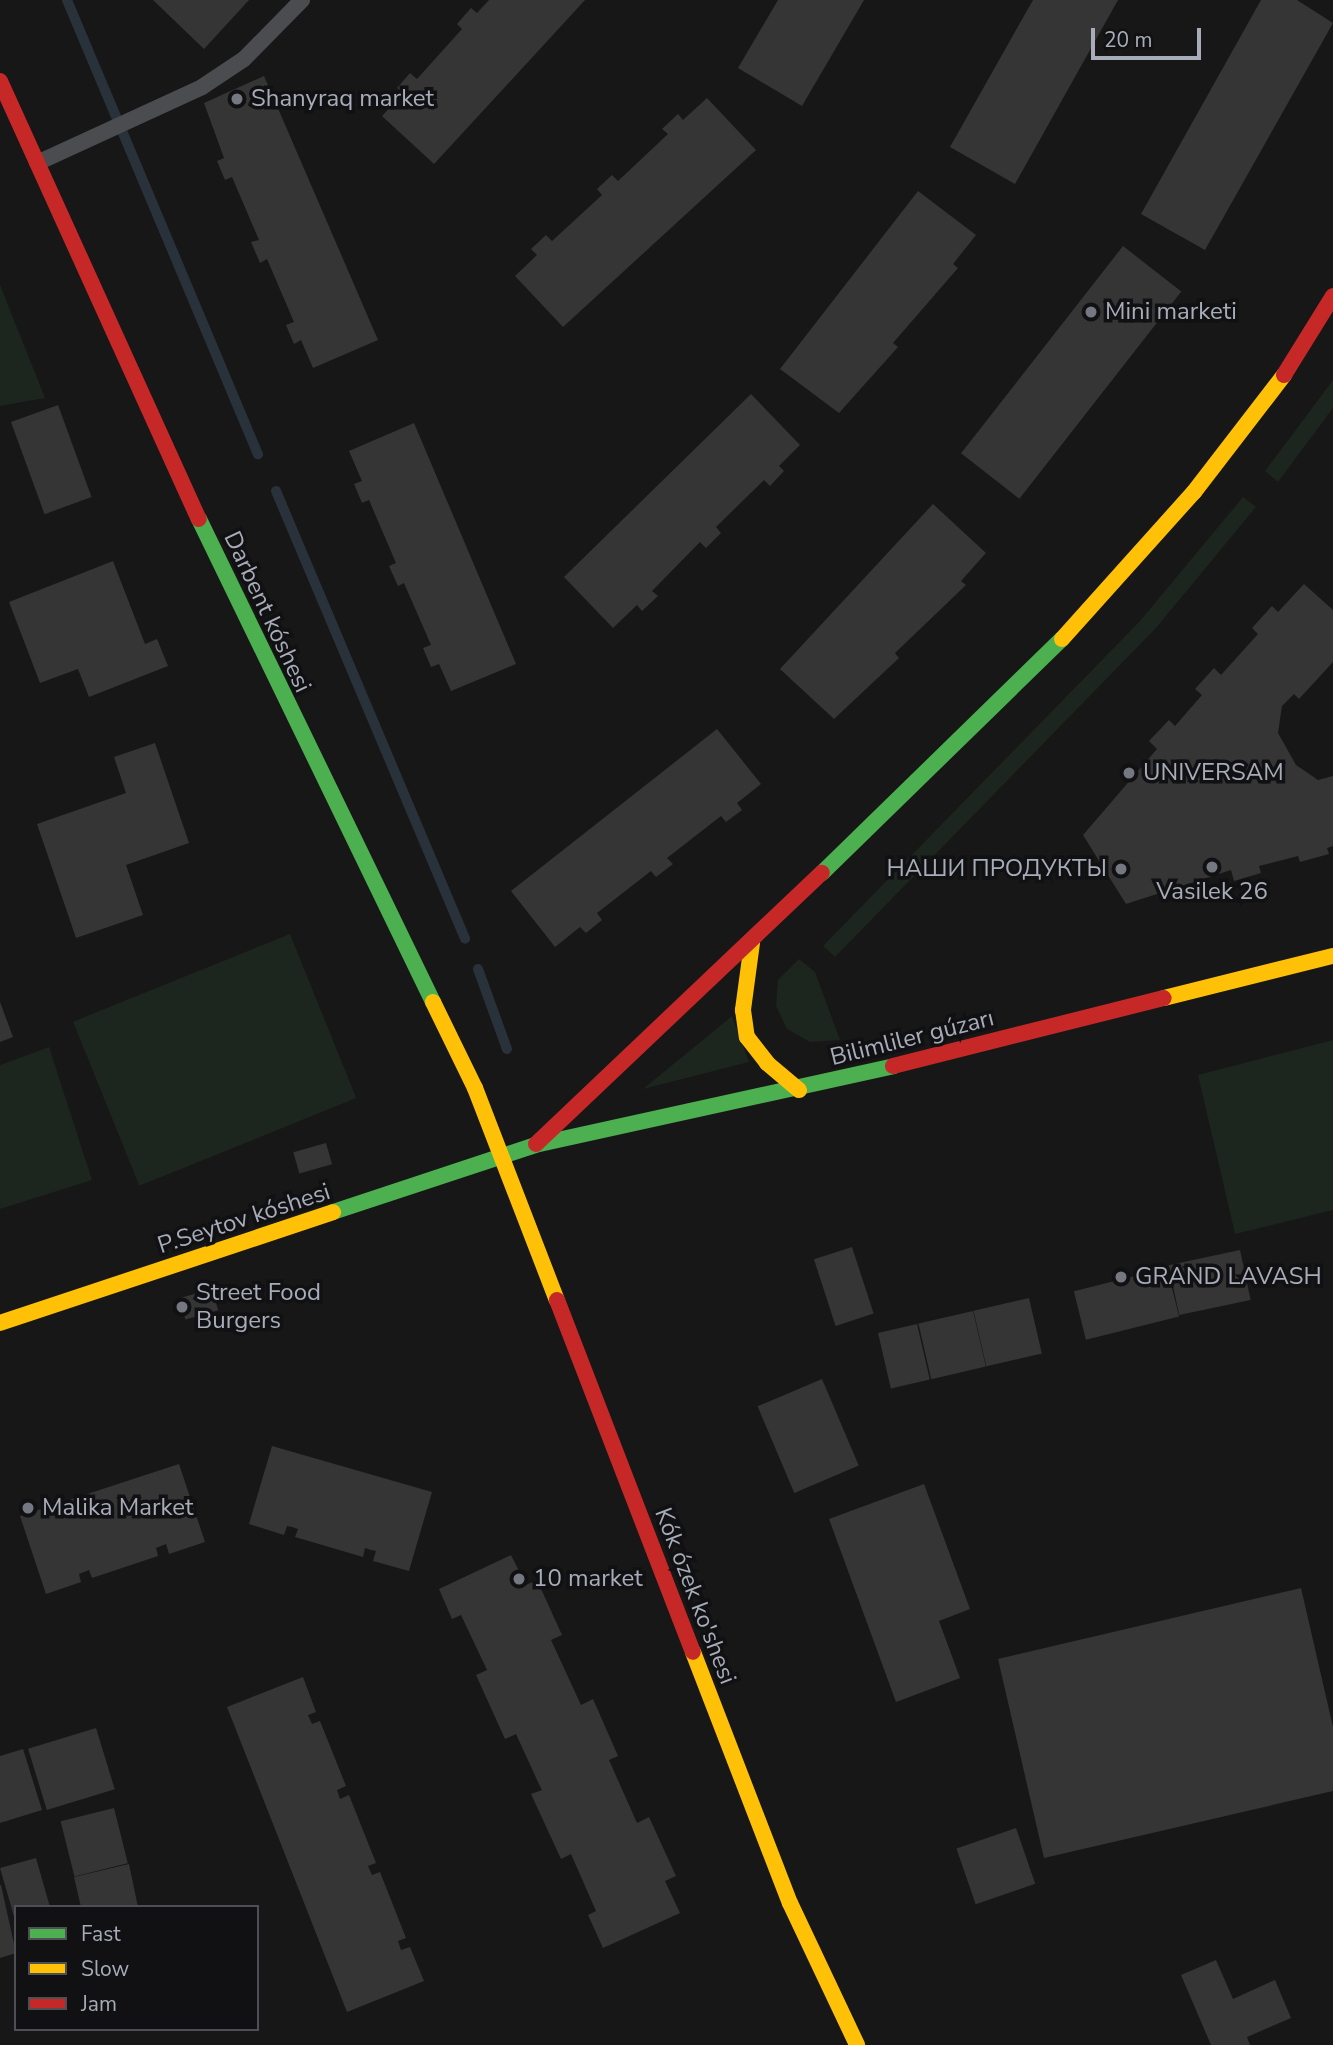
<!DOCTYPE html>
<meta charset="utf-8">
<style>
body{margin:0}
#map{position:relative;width:1333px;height:2045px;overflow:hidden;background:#171717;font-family:"Nunito Sans",sans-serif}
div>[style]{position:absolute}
.green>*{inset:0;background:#1c251e;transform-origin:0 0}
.stream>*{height:10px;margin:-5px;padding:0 5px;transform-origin:5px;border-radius:5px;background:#29323a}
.building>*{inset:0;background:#353536;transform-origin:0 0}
.lane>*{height:16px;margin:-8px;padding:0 8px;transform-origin:8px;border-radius:8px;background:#4a4c50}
.fast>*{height:16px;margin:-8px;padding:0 8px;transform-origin:8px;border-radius:8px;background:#4caf50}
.slow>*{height:16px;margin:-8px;padding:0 8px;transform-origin:8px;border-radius:8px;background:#ffc107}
.jam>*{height:16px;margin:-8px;padding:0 8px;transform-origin:8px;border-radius:8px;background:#c62828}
.dots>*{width:19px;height:19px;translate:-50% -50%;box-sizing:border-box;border:4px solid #111113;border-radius:50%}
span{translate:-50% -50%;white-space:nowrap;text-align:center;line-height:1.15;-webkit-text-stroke:7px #111113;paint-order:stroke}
.poi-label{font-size:24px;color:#a7acb9}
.left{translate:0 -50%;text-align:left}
.right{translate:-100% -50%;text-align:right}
.street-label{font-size:24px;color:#a7acb9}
.legend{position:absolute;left:14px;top:1905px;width:245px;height:126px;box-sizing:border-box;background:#111113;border:2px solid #4d4f55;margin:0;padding:9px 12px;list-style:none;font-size:21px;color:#a7acb9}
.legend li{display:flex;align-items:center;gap:14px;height:35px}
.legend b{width:35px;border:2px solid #4d4f55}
.scale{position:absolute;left:1091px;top:28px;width:110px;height:32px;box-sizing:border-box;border:4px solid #a7acb9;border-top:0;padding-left:9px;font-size:21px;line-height:24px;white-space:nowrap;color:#a7acb9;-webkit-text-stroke:5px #111113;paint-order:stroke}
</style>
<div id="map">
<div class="green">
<div style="clip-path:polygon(0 285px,45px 398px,0 406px)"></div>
<div style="clip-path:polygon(1333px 380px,1333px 408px,1278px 482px,1265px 471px)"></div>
<div style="clip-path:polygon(1243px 497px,1256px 507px,1156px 628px,835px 957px,823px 946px,1140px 621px)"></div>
<div style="left:290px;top:934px;width:177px;height:234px;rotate:68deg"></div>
<div style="clip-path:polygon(799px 959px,815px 972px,840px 1040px,810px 1042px,787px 1029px,776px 1006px,778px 980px)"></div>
<div style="clip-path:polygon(732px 1016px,749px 1062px,643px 1089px)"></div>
<div style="clip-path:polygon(1333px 1040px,1333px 1210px,1235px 1234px,1198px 1075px)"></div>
<div style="clip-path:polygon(49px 1047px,92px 1180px,0 1209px,0 1065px)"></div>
</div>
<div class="stream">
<div style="left:67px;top:0;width:493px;rotate:67.2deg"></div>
<div style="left:276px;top:491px;width:486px;rotate:67.1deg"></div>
<div style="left:478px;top:969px;width:85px;rotate:70.1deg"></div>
</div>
<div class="building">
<div style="clip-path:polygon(153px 0,249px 0,204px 49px)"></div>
<div style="clip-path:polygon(489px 0,585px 0,434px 164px,382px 116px,403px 93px,397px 88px,410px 73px,417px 79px,462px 29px,457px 24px,471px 8px,477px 13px)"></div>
<div style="clip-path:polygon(778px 0,864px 0,802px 106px,738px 68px)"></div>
<div style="clip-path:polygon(1033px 0,1118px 0,1015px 184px,950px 147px)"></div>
<div style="clip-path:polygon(1261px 0,1297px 0,1333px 23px,1205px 250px,1141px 214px)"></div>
<div style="clip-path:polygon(264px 76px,378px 340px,313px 368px,301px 340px,294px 344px,286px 325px,294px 322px,267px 259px,260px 263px,251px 242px,259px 240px,232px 177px,225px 180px,217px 161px,224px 158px,204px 103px)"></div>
<div style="clip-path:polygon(707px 98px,756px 150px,563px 327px,515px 276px,537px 255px,531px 249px,546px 235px,552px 241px,602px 195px,597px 189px,612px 175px,618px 181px,668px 134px,662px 129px,678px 114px,683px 120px)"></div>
<div style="clip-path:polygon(918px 191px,976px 235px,953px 264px,958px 268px,893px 343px,898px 347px,839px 413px,780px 369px)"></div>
<div style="left:1123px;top:246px;width:74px;height:263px;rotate:38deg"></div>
<div style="clip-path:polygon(751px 394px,800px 445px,779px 466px,784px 471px,770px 486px,764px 480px,716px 527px,721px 533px,706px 548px,700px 542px,652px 591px,658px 596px,642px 611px,637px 605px,613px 628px,564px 577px)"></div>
<div style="left:58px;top:405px;width:98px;height:50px;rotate:70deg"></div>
<div style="clip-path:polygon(414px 423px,516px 664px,451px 691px,439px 664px,431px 667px,423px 648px,431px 645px,404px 583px,398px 586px,389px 566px,396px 563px,369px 500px,362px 503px,354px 484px,362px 481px,349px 451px)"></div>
<div style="clip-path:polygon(933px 504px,986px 553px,961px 581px,966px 585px,895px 653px,899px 658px,834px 719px,780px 669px)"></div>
<div style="clip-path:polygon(113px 561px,145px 644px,157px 639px,168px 666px,89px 697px,78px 669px,40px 683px,9px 602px)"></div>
<div style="clip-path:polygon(1304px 584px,1333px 610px,1333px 662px,1299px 699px,1294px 694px,1282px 706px,1278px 733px,1296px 765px,1318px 780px,1333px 776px,1333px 846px,1327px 848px,1329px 854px,1300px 862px,1298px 856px,1259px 866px,1261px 873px,1234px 881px,1231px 870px,1126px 904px,1083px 835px,1157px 749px,1149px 741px,1169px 720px,1175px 726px,1202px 695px,1195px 689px,1214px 668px,1221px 675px,1258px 634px,1252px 628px,1272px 606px,1278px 612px)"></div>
<div style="clip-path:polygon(717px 729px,761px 784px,737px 803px,742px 810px,726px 822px,721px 816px,667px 858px,673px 864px,656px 877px,651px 871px,597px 913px,602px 920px,586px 933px,580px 927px,555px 947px,511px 891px)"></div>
<div style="clip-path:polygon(155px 743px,189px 843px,126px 865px,143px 915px,76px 938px,37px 824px,126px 793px,114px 757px)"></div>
<div style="clip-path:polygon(0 1002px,13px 1037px,0 1042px)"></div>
<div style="left:326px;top:1143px;width:22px;height:34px;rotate:74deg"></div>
<div style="left:852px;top:1247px;width:70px;height:40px;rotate:72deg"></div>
<div style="left:1240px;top:1250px;width:51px;height:73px;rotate:78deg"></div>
<div style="left:1167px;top:1268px;width:50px;height:96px;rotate:76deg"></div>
<div style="left:212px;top:1289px;width:22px;height:34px;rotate:74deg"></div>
<div style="left:1029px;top:1298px;width:57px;height:57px;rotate:77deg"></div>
<div style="left:973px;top:1311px;width:57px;height:56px;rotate:77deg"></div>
<div style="left:917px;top:1324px;width:57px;height:40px;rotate:77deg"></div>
<div style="left:822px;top:1379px;width:94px;height:70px;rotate:67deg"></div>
<div style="clip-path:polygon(272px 1446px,432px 1492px,409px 1571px,373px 1561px,376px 1551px,371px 1550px,365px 1548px,363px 1557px,295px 1537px,298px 1529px,292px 1527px,287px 1526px,284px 1535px,249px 1524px)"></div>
<div style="clip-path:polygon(179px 1464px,205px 1542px,169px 1554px,166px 1544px,156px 1548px,158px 1556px,92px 1578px,89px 1570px,79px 1574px,81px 1582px,46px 1594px,20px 1516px)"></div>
<div style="clip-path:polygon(924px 1484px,970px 1609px,939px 1621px,960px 1678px,896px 1702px,829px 1519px)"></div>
<div style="clip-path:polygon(511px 1555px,526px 1585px,537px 1580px,562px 1635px,551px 1640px,581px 1705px,593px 1699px,618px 1756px,609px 1760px,637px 1823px,649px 1817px,676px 1876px,665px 1881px,680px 1913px,603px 1948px,588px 1915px,596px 1911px,571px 1854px,561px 1859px,531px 1794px,542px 1790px,538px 1782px,516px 1734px,505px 1739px,476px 1675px,487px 1670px,461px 1615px,452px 1619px,439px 1589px)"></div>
<div style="clip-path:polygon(1301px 1588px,1333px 1727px,1333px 1791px,1044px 1858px,998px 1659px)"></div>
<div style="clip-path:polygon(303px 1677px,316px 1712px,308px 1715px,312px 1724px,320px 1721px,346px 1786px,337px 1790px,340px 1799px,349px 1795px,376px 1863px,368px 1866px,372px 1875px,380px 1872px,406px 1938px,398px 1941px,401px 1950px,410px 1947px,424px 1981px,347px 2012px,227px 1707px)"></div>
<div style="left:96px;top:1728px;width:64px;height:71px;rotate:73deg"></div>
<div style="clip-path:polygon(23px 1749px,42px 1810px,0 1823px,0 1756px)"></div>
<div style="left:114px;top:1808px;width:57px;height:55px;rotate:76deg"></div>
<div style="left:1016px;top:1828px;width:59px;height:63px;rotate:71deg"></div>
<div style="clip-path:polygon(36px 1858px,50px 1907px,16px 1907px,15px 1920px,0 1868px)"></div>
<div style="clip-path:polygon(129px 1864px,138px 1907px,81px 1907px,74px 1877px)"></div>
<div style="clip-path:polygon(1px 1885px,16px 1953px,0 1958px,0 1885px)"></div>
<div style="clip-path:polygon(1216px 1960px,1233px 1999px,1275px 1980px,1291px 2018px,1247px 2037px,1250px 2045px,1211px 2045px,1181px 1975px)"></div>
</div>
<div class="lane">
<div style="left:37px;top:163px;width:182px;rotate:-24.7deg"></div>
<div style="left:202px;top:87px;width:50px;rotate:-33.7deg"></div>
<div style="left:244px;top:59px;width:83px;rotate:-45.5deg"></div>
</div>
<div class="fast">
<div style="left:199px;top:519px;width:537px;rotate:64.15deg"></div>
<div style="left:822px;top:873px;width:335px;rotate:-44.3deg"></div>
<div style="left:333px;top:1212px;width:213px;rotate:-18.3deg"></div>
<div style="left:535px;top:1145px;width:367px;rotate:-12.4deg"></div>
</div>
<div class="slow">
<div style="left:1062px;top:639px;width:198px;rotate:-48.1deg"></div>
<div style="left:1194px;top:492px;width:148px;rotate:-52.4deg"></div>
<div style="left:752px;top:943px;width:68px;rotate:97.7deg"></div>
<div style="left:743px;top:1010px;width:27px;rotate:82deg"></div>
<div style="left:747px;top:1037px;width:33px;rotate:52deg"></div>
<div style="left:767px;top:1063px;width:42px;rotate:40.2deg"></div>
<div style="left:1164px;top:998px;width:174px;rotate:-14deg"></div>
<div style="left:433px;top:1002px;width:96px;rotate:64deg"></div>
<div style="left:475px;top:1088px;width:227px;rotate:68.9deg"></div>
<div style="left:0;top:1323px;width:351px;rotate:-18.4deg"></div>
<div style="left:693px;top:1652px;width:269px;rotate:68.9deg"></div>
<div style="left:790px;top:1903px;width:157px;rotate:64.7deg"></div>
</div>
<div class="jam">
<div style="left:0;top:81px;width:481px;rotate:65.6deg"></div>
<div style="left:1284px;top:375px;width:93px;rotate:-58.2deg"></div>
<div style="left:893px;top:1066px;width:279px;rotate:-14.1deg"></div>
<div style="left:536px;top:1144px;width:394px;rotate:-43.5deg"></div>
<div style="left:557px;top:1300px;width:377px;rotate:68.9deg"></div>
</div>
<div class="dots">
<div style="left:237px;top:99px;background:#757880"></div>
<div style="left:1091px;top:312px;background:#757880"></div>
<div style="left:1129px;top:773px;background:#757880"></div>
<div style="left:1212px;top:867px;background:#757880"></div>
<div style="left:1121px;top:869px;background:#757880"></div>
<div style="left:1121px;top:1277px;background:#757880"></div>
<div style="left:182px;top:1307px;background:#757880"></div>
<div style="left:28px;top:1508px;background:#757880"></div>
<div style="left:519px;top:1579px;background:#757880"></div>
</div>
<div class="poi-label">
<span class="left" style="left:251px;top:99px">Shanyraq market</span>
<span class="left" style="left:1105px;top:312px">Mini marketi</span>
<span class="left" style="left:1143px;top:773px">UNIVERSAM</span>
<span class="right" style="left:1107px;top:869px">НАШИ ПРОДУКТЫ</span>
<span style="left:1212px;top:892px">Vasilek 26</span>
<span class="left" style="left:1135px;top:1277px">GRAND LAVASH</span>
<span class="left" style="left:196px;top:1307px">Street Food<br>Burgers</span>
<span class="left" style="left:42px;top:1508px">Malika Market</span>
<span class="left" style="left:533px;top:1579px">10 market</span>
</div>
<div class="street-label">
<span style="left:267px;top:612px;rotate:65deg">Darbent kóshesi</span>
<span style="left:912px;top:1038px;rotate:-14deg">Bilimliler gúzarı</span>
<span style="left:244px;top:1219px;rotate:-18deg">P.Seytov kóshesi</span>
<span style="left:695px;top:1596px;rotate:69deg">Kók ózek ko'shesi</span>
</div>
<ul class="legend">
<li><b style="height:9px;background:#4caf50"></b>Fast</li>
<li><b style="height:9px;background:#ffc107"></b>Slow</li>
<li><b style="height:9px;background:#c62828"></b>Jam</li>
</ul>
<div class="scale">20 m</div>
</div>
